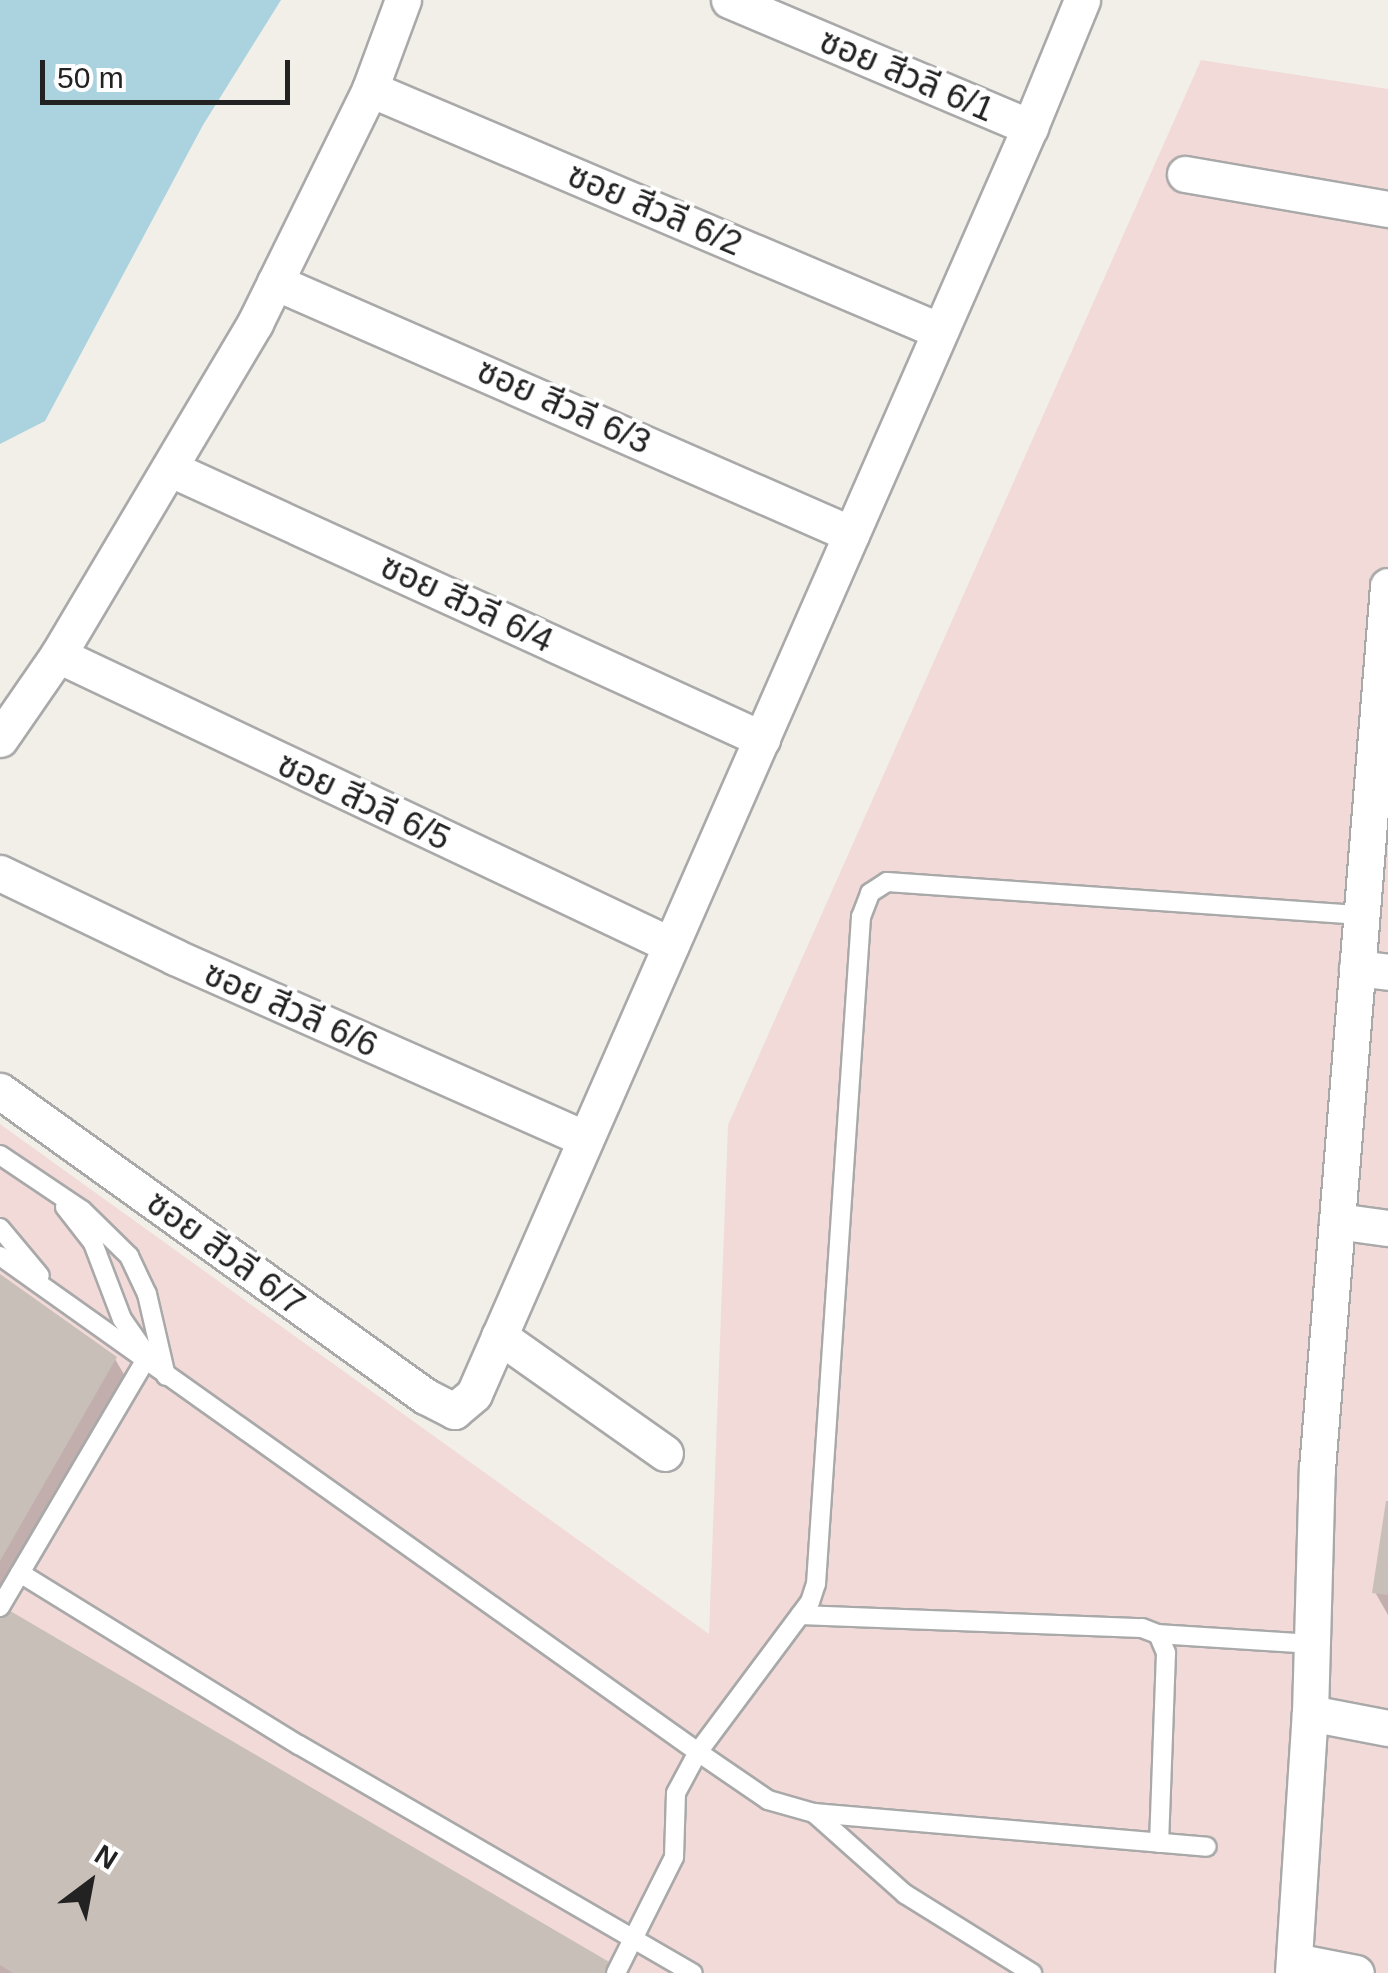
<!DOCTYPE html>
<meta charset="utf-8">
<style>
body{margin:0}
#map{position:relative;width:1388px;height:1973px;overflow:hidden;background:#f2efe9;font-family:Helvetica,"Noto Sans Thai",sans-serif}
div>[style]{position:absolute}
.commercial>*{inset:0;background:#f2dad9}
.water>*{inset:0;background:#aad3df}
.shadow>*{inset:0;background:#0003}
.building>*{inset:0;background:#c7bfb8}
.roads{filter:drop-shadow(2px 0 #a9a9a9) drop-shadow(-2px 0 #a9a9a9) drop-shadow(0 2px #a9a9a9) drop-shadow(0 -2px #a9a9a9)}
.lane>*{height:18px;margin:-9px;padding:0 9px;transform-origin:9px;border-radius:9px;background:#fff}
.street>*{height:35px;margin:-17.5px;padding:0 17.5px;transform-origin:17.5px;border-radius:17.5px;background:#fff}
span{translate:-50% -50%;white-space:nowrap;text-align:center;line-height:1.15;-webkit-text-stroke:8px #fff;paint-order:stroke}
.street-label{font-size:35px;color:#222}
.north{position:absolute;left:40px;top:1833px;width:100px;height:100px;-webkit-text-stroke:8px #fff;paint-order:stroke;rotate:32deg;font-size:28px;font-weight:700;line-height:40px;text-align:center;color:#222}
.north::after{content:'';display:block;margin:auto;width:35px;height:45px;background:#222;clip-path:polygon(50% 0,100% 100%,50% 72%,0 100%)}
.scale{position:absolute;left:40px;top:60px;width:250px;height:45px;box-sizing:border-box;border:5px solid #222;border-top:0;padding-left:12px;font-size:30px;line-height:35px;white-space:nowrap;color:#222;-webkit-text-stroke:8px #fff;paint-order:stroke}
</style>
<div id="map">
<div class="commercial">
<div style="clip-path:polygon(1201px 60px,1388px 89px,1388px 1973px,0 1973px,0 1124px,709px 1634px,728px 1125px)"></div>
</div>
<div class="water">
<div style="clip-path:polygon(0 0,281px 0,203px 125px,45px 421px,0 444px)"></div>
</div>
<div class="shadow">
<div style="clip-path:polygon(0 1277px,115px 1359px,132px 1388px,4px 1610px,623px 1973px,0 1973px)"></div>
<div style="clip-path:polygon(1388px 1503px,1388px 1615px,1375px 1592px)"></div>
</div>
<div class="building">
<div style="clip-path:polygon(0 1274px,117px 1357px,0 1561px)"></div>
<div style="clip-path:polygon(1386px 1501px,1388px 1501px,1388px 1595px,1372px 1593px)"></div>
<div style="clip-path:polygon(0 1605px,628px 1973px,13px 1973px,0 1965px)"></div>
</div>
<div class="roads">
<div class="lane">
<div style="left:0;top:1155px;width:99px;rotate:33.9deg"></div>
<div style="left:82px;top:1210px;width:66px;rotate:44.4deg"></div>
<div style="left:129px;top:1256px;width:42px;rotate:64.7deg"></div>
<div style="left:147px;top:1294px;width:84px;rotate:77deg"></div>
<div style="left:65px;top:1207px;width:46px;rotate:52.1deg"></div>
<div style="left:93px;top:1243px;width:81px;rotate:69.1deg"></div>
<div style="left:122px;top:1319px;width:42px;rotate:54.8deg"></div>
<div style="left:0;top:1228px;width:62px;rotate:50.2deg"></div>
<div style="left:0;top:1256px;width:856px;rotate:35.4deg"></div>
<div style="left:698px;top:1752px;width:187px;rotate:-53.3deg"></div>
<div style="left:810px;top:1602px;width:19px;rotate:-72deg"></div>
<div style="left:816px;top:1584px;width:669px;rotate:-86.14deg"></div>
<div style="left:861px;top:917px;width:26px;rotate:-69deg"></div>
<div style="left:870px;top:893px;width:20px;rotate:-33deg"></div>
<div style="left:887px;top:882px;width:475px;rotate:4deg"></div>
<div style="left:20px;top:1573px;width:328px;rotate:31.7deg"></div>
<div style="left:299px;top:1745px;width:455px;rotate:30.1deg"></div>
<div style="left:0;top:1607px;width:286px;rotate:-59.5deg"></div>
<div style="left:800px;top:1615px;width:342px;rotate:2.2deg"></div>
<div style="left:1142px;top:1628px;width:17px;rotate:21deg"></div>
<div style="left:1158px;top:1634px;width:21px;rotate:67deg"></div>
<div style="left:1166px;top:1653px;width:190px;rotate:92.1deg"></div>
<div style="left:1158px;top:1634px;width:154px;rotate:3.7deg"></div>
<div style="left:814px;top:1813px;width:122px;rotate:41.7deg"></div>
<div style="left:905px;top:1894px;width:150px;rotate:31.9deg"></div>
<div style="left:616px;top:1973px;width:130px;rotate:-63.4deg"></div>
<div style="left:674px;top:1857px;width:64px;rotate:-88.2deg"></div>
<div style="left:676px;top:1793px;width:47px;rotate:-61.8deg"></div>
<div style="left:698px;top:1752px;width:85px;rotate:34.4deg"></div>
<div style="left:768px;top:1800px;width:48px;rotate:15.8deg"></div>
<div style="left:814px;top:1813px;width:394px;rotate:4.9deg"></div>
</div>
<div class="street">
<div style="left:729px;top:0;width:327px;rotate:22.9deg"></div>
<div style="left:370px;top:89px;width:619px;rotate:23deg"></div>
<div style="left:1185px;top:174px;width:206px;rotate:9.8deg"></div>
<div style="left:275px;top:282px;width:629px;rotate:23.63deg"></div>
<div style="left:171px;top:469px;width:650px;rotate:24.55deg"></div>
<div style="left:58px;top:655px;width:678px;rotate:25.32deg"></div>
<div style="left:0;top:739px;width:102px;rotate:-55.4deg"></div>
<div style="left:58px;top:655px;width:386px;rotate:-59.3deg"></div>
<div style="left:255px;top:323px;width:261px;rotate:-63.8deg"></div>
<div style="left:370px;top:89px;width:95px;rotate:-69.7deg"></div>
<div style="left:0;top:873px;width:194px;rotate:25.6deg"></div>
<div style="left:175px;top:957px;width:449px;rotate:23.9deg"></div>
<div style="left:1357px;top:968px;width:31px;rotate:7deg"></div>
<div style="left:0;top:1091px;width:523px;rotate:35.67deg"></div>
<div style="left:425px;top:1396px;width:33px;rotate:27deg"></div>
<div style="left:454px;top:1411px;width:26px;rotate:-40deg"></div>
<div style="left:474px;top:1394px;width:1384px;rotate:-66.31deg"></div>
<div style="left:1030px;top:127px;width:137px;rotate:-67.7deg"></div>
<div style="left:1337px;top:1221px;width:51px;rotate:7.8deg"></div>
<div style="left:499px;top:1336px;width:203px;rotate:35.2deg"></div>
<div style="left:1310px;top:1713px;width:79px;rotate:10.9deg"></div>
<div style="left:1294px;top:1961px;width:63px;rotate:11deg"></div>
<div style="left:1293px;top:1973px;width:261px;rotate:-86.3deg"></div>
<div style="left:1310px;top:1713px;width:244px;rotate:-88.4deg"></div>
<div style="left:1317px;top:1469px;width:886px;rotate:-85.4deg"></div>
</div>
</div>
<div class="street-label">
<span style="left:907px;top:75px;rotate:23deg">ซอย สีวลี 6/1</span>
<span style="left:655px;top:209px;rotate:23deg">ซอย สีวลี 6/2</span>
<span style="left:564px;top:406px;rotate:24deg">ซอย สีวลี 6/3</span>
<span style="left:467px;top:603px;rotate:25deg">ซอย สีวลี 6/4</span>
<span style="left:364px;top:801px;rotate:25deg">ซอย สีวลี 6/5</span>
<span style="left:291px;top:1009px;rotate:24deg">ซอย สีวลี 6/6</span>
<span style="left:226px;top:1253px;rotate:36deg">ซอย สีวลี 6/7</span>
</div>
<div class="north">N</div>
<div class="scale">50 m</div>
</div>
